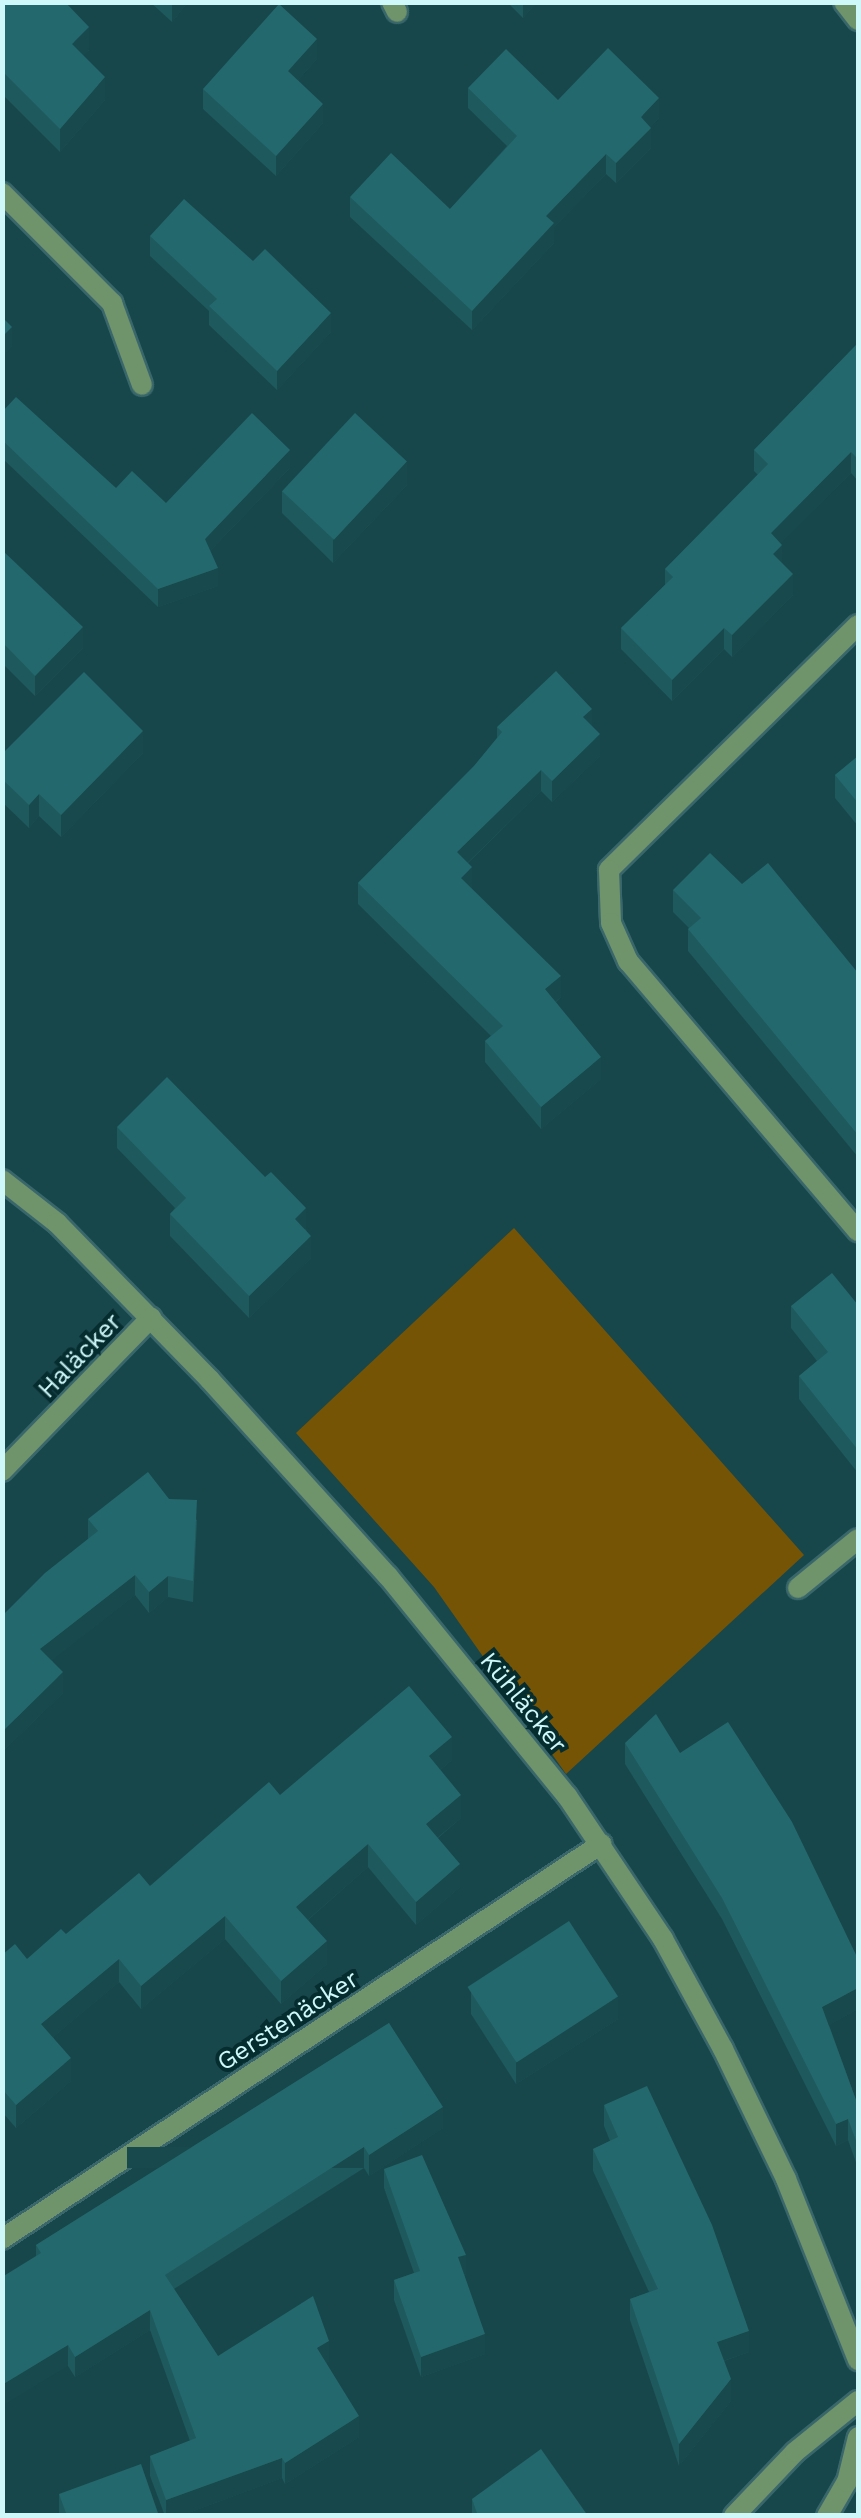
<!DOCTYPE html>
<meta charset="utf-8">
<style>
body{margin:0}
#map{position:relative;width:861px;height:2518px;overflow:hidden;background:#18474b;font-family:"Work Sans",sans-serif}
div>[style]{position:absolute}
.green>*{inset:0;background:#755405}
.roads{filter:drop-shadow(2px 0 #39676b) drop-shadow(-2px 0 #39676b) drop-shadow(0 2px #39676b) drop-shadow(0 -2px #39676b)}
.minor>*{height:20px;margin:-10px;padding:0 10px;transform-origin:10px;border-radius:10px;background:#6f936a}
.wall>*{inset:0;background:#1e595d}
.shaded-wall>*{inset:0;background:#18494c;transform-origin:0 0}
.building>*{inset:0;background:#23686c;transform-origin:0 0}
span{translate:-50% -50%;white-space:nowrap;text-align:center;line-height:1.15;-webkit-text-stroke:8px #052c2f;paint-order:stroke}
.street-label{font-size:25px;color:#cff8fb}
.frame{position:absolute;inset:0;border:5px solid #cff8fb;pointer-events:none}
</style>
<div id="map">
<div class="green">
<div style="clip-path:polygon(514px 1228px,804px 1555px,566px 1774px,434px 1587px,296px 1433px)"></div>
</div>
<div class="roads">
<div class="minor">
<div style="left:392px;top:2px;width:11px;rotate:63deg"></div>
<div style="left:844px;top:2px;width:23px;rotate:52deg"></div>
<div style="left:2px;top:193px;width:156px;rotate:45deg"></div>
<div style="left:112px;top:303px;width:87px;rotate:69.9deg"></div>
<div style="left:858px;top:625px;width:349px;rotate:135.5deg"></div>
<div style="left:609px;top:870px;width:53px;rotate:87.8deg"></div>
<div style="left:611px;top:923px;width:42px;rotate:65.9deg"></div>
<div style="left:628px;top:961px;width:355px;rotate:49.6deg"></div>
<div style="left:2px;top:1180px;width:70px;rotate:38deg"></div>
<div style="left:57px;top:1223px;width:219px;rotate:45.7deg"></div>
<div style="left:210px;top:1380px;width:265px;rotate:47.8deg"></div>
<div style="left:388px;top:1576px;width:284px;rotate:50.9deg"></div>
<div style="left:567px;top:1796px;width:172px;rotate:56.1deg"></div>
<div style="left:663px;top:1939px;width:125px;rotate:61.4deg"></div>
<div style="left:723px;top:2049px;width:144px;rotate:64.1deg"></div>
<div style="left:786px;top:2179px;width:195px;rotate:68.3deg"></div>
<div style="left:2px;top:1471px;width:214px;rotate:-45.8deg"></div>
<div style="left:798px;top:1588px;width:77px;rotate:-39.2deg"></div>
<div style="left:2px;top:2239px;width:718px;rotate:-33.4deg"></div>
<div style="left:734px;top:2516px;width:88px;rotate:-46.4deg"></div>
<div style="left:795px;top:2452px;width:81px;rotate:-39deg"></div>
<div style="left:827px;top:2516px;width:39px;rotate:-60deg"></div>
<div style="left:847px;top:2482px;width:46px;rotate:-76.3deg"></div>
</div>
</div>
<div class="wall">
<div style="clip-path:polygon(2px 2px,89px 50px,83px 55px,105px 100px,60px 152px,2px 94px)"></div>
<div style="clip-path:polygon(150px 2px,188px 2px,172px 22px)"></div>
<div style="clip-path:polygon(507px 2px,537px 2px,523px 18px)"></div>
<div style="clip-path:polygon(317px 59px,298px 80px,323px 123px,276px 176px,203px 109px,203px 89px)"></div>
<div style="clip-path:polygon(468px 88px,558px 100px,659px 118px,650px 127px,651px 148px,616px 183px,606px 174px,554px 227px,554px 243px,472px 330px,350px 217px,350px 197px,450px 209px,507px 146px,468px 108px)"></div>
<div style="clip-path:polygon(150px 236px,331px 332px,277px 390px,209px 325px,209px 311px,150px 256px)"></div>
<div style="clip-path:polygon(858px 343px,858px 481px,851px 473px,781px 543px,782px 563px,793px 595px,732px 657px,724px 649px,672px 701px,621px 649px,621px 628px,665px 585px,665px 569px,758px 475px,754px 471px,754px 450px)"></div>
<div style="clip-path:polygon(2px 412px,116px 488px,166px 503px,290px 468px,210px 551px,218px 586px,158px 607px,2px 458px)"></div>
<div style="clip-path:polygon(407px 485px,333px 563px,282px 513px,282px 491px)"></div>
<div style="clip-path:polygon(2px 550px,83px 648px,35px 696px,2px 663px)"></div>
<div style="clip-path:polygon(592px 726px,600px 756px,552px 802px,541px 791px,468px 863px,472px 889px,561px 997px,556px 1002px,601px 1079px,541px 1129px,485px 1062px,485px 1041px,491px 1036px,358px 904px,358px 883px,474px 766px,497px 738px,497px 727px)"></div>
<div style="clip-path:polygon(143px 753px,61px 837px,39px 816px,29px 828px,2px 802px,2px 754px)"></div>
<div style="clip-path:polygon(858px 756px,858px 826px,835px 798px,835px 775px)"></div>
<div style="clip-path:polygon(742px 884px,858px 973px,858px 1157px,688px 951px,688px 929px,689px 928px,673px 912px,673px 890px)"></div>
<div style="clip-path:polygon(117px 1127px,306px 1229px,311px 1258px,249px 1318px,170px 1236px,170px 1214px,175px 1208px,117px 1148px)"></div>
<div style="clip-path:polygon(858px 1305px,858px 1473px,799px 1399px,799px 1376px,817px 1361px,791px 1328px,791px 1306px)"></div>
<div style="clip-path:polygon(169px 1499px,197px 1520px,193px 1602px,168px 1597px,149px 1613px,135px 1595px,52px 1660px,63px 1693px,2px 1752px,88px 1539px,88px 1519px)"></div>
<div style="clip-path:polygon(625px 1743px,680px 1753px,858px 2009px,829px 2025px,856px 2100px,858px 2099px,858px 2168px,848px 2140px,836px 2146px,722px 1919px,625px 1764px)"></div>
<div style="clip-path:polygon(452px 1760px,440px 1770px,461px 1818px,438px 1838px,460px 1887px,416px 1925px,368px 1867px,308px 1920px,327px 1964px,281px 2004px,225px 1939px,141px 2009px,119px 1982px,53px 2037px,71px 2081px,16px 2128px,2px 2112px,2px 1955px,27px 1959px,66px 1934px,150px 1886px,280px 1795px)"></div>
<div style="clip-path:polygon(471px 1992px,618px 2019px,516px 2084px,471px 2014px)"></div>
<div style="clip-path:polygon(389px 2023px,443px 2128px,369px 2176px,364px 2168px,174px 2289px,218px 2356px,329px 2361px,326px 2363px,359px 2437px,285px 2484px,282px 2478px,180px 2516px,165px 2516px,150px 2476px,150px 2456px,190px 2441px,150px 2330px,75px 2377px,68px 2366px,36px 2256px,36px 2245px)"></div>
<div style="clip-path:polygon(604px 2105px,749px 2352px,724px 2361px,731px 2401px,679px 2466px,630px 2320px,630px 2299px,649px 2292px,593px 2171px,593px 2149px,610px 2141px,604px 2126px)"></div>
<div style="clip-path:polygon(384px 2169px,466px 2274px,464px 2275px,485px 2354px,421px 2377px,394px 2300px,394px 2280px,414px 2273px,384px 2188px)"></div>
<div style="clip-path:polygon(59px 2494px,159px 2516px,59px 2516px)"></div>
<div style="clip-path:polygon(472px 2499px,588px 2516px,472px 2516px)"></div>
</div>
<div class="shaded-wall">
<div style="clip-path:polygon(172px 2px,188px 2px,172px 22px)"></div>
<div style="clip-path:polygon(523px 2px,537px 2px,523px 18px)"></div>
<div style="clip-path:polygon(89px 27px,89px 50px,72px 67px,72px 44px)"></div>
<div style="clip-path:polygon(317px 39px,317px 59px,288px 91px,288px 71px)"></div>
<div style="clip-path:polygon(105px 77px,105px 100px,60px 152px,60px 129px)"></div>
<div style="clip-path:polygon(659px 98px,659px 118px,641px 137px,641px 117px)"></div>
<div style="clip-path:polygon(323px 104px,323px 123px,276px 176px,276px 156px)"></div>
<div style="clip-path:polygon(651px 128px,651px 148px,616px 183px,616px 163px)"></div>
<div style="clip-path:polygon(606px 154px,606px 174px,554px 227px,554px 243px,472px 330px,472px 311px,546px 216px)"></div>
<div style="clip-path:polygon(331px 313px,331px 332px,277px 390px,277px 371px)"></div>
<div style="clip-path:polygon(12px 327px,12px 347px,2px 357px,2px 337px)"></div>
<div style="clip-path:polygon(290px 450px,290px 468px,205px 556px,205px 539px)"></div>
<div style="clip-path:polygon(851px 452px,851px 473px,771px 554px,771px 533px)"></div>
<div style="clip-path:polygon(407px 462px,407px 485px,333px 563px,333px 540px)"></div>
<div style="clip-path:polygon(782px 545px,782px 566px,773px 554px)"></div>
<div style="clip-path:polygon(218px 568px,218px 586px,158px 607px,158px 589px)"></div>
<div style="clip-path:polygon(793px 574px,793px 595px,732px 657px,732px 635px)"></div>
<div style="clip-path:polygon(83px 627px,83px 648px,35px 696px,35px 676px)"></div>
<div style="clip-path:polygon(724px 628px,724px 649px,672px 701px,672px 680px)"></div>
<div style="clip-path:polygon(592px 709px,592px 730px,583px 717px)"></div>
<div style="clip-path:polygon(143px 731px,143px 753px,61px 837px,61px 815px)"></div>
<div style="clip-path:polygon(600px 734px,600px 756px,552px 802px,552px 781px)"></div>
<div style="clip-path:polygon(541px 770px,541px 791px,457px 873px,457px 852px)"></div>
<div style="clip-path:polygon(39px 794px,39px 816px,29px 828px,29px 805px)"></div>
<div style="clip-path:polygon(472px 867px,472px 888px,461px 900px,461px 878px)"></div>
<div style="clip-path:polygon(5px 940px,5px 962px,2px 964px,2px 943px)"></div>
<div style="clip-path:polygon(561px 976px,561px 997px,545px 1010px,545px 989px)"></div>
<div style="clip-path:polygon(601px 1057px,601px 1079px,541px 1129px,541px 1107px)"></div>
<div style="clip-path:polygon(306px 1208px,306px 1229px,295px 1240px,295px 1219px)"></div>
<div style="clip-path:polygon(311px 1236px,311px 1258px,249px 1318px,249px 1296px)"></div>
<div style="clip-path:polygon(135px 1575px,135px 1595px,40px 1670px,40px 1649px)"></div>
<div style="clip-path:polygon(168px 1576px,168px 1597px,149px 1613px,149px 1592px)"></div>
<div style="clip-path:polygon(63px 1672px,63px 1693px,2px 1752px,2px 1732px)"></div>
<div style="clip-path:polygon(452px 1737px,452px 1760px,429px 1779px,429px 1756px)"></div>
<div style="clip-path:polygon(461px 1795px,461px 1818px,426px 1847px,426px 1824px)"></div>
<div style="clip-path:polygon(368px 1844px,368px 1867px,296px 1930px,296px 1907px)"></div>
<div style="clip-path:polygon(460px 1864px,460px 1887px,416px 1925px,416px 1902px)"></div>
<div style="clip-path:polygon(225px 1916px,225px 1939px,141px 2009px,141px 1986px)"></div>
<div style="clip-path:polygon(327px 1941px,327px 1964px,281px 2004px,281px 1981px)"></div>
<div style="clip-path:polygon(119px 1959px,119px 1982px,41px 2047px,41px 2024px)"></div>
<div style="clip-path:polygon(858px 1988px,858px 2009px,822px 2029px,822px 2007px)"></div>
<div style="clip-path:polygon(618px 1996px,618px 2019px,516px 2084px,516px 2062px)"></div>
<div style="clip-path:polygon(71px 2058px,71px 2081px,16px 2128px,16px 2105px)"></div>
<div style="clip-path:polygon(443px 2107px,443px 2128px,369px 2176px,369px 2155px)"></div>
<div style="clip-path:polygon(848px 2119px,848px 2140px,836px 2146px,836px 2124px)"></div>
<div style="left:364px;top:2147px;width:21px;height:237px;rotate:90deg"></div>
<div style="clip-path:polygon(466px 2255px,466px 2274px,458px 2276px,458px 2257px)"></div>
<div style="clip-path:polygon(150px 2310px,150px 2330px,75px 2377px,75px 2357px)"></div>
<div style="clip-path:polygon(749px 2331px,749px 2352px,717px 2363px,717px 2342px)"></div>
<div style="clip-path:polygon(485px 2334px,485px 2354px,421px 2377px,421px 2357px)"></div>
<div style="clip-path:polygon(329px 2341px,329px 2361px,317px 2369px,317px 2348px)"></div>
<div style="clip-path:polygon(68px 2345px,68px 2366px,2px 2406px,2px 2385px)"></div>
<div style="clip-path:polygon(731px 2379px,731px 2401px,679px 2466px,679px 2444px)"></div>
<div style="clip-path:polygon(359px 2416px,359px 2437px,285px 2484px,285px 2463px)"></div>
<div style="clip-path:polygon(282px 2458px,282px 2478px,180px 2516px,166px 2516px,166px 2500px)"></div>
</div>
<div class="building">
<div style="clip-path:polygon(2px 2px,65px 2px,89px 27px,72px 44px,105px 77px,60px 129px,2px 71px)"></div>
<div style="clip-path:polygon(279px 4px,317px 39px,288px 71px,323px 104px,276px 156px,203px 89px)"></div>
<div style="clip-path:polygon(608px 48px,659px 98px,641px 117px,651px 128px,616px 163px,606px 154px,546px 216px,554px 223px,472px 311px,350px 197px,391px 153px,450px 209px,517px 136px,468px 88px,506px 49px,558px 100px)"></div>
<div style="clip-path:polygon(184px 199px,253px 261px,265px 249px,331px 313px,277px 371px,209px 306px,217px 299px,150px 236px)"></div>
<div style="clip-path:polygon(2px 317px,12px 327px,2px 337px)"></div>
<div style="clip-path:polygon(858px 343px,858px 459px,851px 452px,771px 533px,782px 545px,773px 554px,793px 574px,732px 635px,724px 628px,672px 680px,621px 628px,673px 577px,665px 569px,768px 464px,754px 450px)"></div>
<div style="clip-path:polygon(16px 397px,116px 488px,132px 471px,166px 503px,252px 413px,290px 450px,205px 539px,218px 568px,158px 589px,2px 440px,2px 412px)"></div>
<div style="left:355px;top:413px;width:71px;height:107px;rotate:43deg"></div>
<div style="clip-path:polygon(2px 550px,83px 627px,35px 676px,2px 642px)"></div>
<div style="clip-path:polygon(556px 671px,592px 709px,583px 717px,600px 734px,552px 781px,541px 770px,457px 852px,472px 867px,461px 878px,561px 976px,545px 989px,601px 1057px,541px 1107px,485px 1041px,503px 1026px,358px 883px,474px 766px,502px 732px,497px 727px)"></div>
<div style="clip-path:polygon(84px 672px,143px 731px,61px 815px,39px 794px,29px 805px,2px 779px,2px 754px)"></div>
<div style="clip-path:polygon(858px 756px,858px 803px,835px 775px)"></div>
<div style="clip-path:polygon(710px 853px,742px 884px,768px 863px,858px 973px,858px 1135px,688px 929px,701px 918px,673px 890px)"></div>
<div style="clip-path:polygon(167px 1077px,265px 1177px,271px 1172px,306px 1208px,295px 1219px,311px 1236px,249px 1296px,170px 1214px,186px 1198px,117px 1127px)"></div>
<div style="clip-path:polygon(832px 1273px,858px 1305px,858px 1450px,799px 1376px,828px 1352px,791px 1306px)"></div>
<div style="clip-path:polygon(148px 1472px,169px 1499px,197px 1500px,193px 1581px,168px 1576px,149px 1592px,135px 1575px,40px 1649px,63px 1672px,2px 1732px,2px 1616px,45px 1573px,98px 1531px,88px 1519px)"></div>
<div style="clip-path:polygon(409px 1686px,452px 1737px,429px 1756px,461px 1795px,426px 1824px,460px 1864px,416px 1902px,368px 1844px,296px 1907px,327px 1941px,281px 1981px,225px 1916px,141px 1986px,119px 1959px,41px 2024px,71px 2058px,16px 2105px,2px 2089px,2px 1955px,15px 1944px,27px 1959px,61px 1929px,66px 1934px,139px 1873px,150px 1886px,269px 1782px,280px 1795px)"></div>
<div style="clip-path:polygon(656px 1714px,680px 1753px,728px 1722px,792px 1822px,858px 1959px,858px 1988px,822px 2007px,856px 2100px,858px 2099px,858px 2146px,848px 2119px,836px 2124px,722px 1898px,625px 1743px)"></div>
<div style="left:569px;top:1921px;width:90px;height:121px;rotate:57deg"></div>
<div style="clip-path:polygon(389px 2023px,443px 2107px,369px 2155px,364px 2147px,165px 2275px,218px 2356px,313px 2296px,329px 2341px,317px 2348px,359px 2416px,285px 2463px,282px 2458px,166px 2500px,150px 2456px,196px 2438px,150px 2310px,75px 2357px,68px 2345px,2px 2385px,2px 2277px,41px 2253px,36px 2245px)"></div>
<div style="clip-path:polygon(647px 2086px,712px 2225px,749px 2331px,717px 2342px,731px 2379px,679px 2444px,630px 2299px,658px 2289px,593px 2149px,618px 2137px,604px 2105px)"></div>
<div style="clip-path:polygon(422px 2155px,466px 2255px,458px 2257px,485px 2334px,421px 2357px,394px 2280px,420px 2271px,384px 2169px)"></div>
<div style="clip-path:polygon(541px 2449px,588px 2516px,478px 2516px,472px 2499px)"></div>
<div style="clip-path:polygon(141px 2464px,159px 2516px,67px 2516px,59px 2494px)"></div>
</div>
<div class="street-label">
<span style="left:80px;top:1356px;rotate:-46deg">Haläcker</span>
<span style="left:523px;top:1703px;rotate:51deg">Kühläcker</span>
<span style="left:288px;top:2021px;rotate:-33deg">Gerstenäcker</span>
</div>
<div class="frame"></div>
</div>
